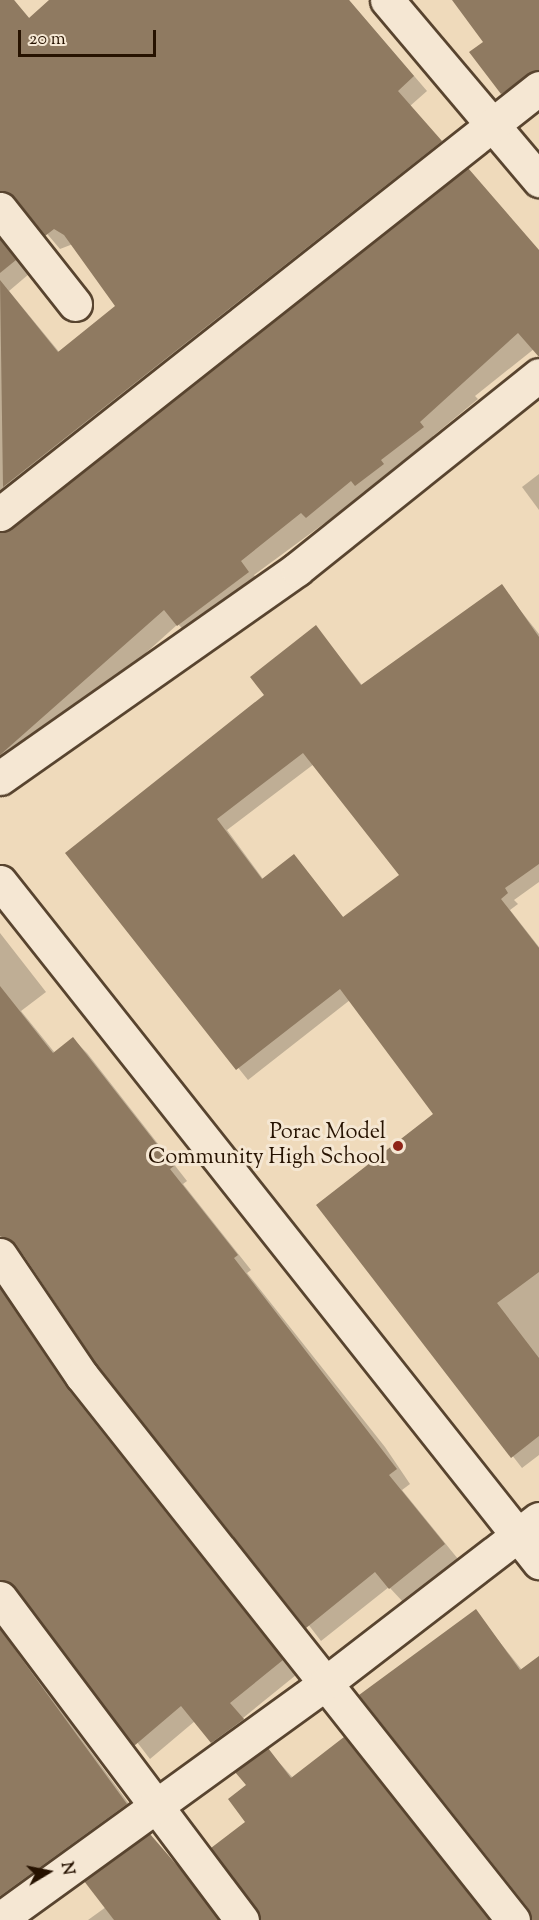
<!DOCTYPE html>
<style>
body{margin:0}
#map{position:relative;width:539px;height:1920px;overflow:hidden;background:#efdabb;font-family:"Sorts Mill Goudy",serif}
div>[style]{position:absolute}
.shadow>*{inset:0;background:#0003}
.building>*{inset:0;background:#8f7a61}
.roads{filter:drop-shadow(2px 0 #58442f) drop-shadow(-2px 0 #58442f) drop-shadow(0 2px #58442f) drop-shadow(0 -2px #58442f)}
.street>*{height:33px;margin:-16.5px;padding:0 16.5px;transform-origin:16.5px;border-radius:16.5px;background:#f5e7d3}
.dots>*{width:16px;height:16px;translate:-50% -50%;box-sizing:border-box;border:3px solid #f5e7d3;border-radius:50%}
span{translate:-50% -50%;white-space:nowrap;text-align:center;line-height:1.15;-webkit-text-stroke:6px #f5e7d3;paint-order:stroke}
.poi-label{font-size:22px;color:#261200}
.right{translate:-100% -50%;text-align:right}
.north{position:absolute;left:18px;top:1842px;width:60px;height:60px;-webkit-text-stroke:4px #f5e7d3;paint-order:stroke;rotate:80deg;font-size:16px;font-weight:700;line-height:24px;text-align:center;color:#261200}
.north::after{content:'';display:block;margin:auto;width:21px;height:27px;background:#261200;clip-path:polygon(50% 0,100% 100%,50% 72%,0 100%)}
.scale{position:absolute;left:18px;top:30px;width:138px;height:27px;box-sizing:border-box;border:3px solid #261200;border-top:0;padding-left:8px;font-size:18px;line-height:21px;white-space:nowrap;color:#261200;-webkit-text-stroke:4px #f5e7d3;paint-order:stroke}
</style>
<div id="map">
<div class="shadow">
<div style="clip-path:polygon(0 0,14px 0,30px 19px,51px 0,349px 0,427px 91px,410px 106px,454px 156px,0 518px,0 235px,29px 274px,9px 291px,60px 353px,117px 306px,73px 244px,60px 249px,26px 209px,13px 204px,0 213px)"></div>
<div style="clip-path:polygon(457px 0,539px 0,539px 91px,516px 107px,502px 93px,485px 42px)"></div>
<div style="clip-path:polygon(539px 251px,539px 345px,475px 396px,478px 399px,433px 436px,436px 441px,254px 575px,262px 586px,192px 639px,178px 624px,0 784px,0 533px)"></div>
<div style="clip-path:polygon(539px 474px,539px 510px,522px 487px)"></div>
<div style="clip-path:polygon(evenodd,501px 586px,539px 634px,539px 882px,514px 900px,518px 904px,510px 910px,539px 947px,539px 1455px,522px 1468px,318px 1206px,436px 1114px,350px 1000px,248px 1080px,67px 854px,267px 696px,316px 627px,362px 685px,501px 586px,314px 764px,401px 875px,344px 918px,293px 856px,263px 879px,227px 830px,314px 764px)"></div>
<div style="clip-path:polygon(0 933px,46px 992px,21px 1011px,55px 1053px,73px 1039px,87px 1053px,187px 1181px,183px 1184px,251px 1270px,247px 1273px,385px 1447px,410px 1484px,402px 1490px,458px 1559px,404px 1603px,389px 1587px,321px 1641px,24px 1255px,15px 1250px,0 1260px)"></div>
<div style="clip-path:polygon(0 1284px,80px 1403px,296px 1675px,243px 1718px,257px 1734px,227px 1756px,195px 1721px,150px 1759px,26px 1598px,14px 1593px,0 1603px)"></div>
<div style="clip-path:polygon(475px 1611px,522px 1670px,539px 1657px,539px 1920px,532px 1920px)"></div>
<div style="clip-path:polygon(0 1627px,140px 1819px,0 1920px)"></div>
<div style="clip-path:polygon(344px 1739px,359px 1754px,490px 1920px,260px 1920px,248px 1785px,268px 1750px,293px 1778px)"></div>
<div style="clip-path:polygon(149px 1836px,164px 1851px,220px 1920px,88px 1920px,106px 1907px)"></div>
</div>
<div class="building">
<div style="clip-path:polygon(0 0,14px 0,29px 18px,49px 0,349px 0,414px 76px,398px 91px,442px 141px,3px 487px,0 280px,58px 352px,115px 306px,64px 235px,54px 229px,45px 236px,15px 197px,0 191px)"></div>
<div style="clip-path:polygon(452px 0,539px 0,539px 70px,501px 94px,469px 52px,483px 42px)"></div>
<div style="clip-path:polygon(468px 168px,539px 250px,539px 357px,518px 333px,420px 422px,424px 427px,381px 460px,384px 464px,355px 486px,351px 481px,306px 518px,301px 513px,241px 561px,249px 572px,177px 626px,164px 610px,0 755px,0 532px,12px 529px)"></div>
<div style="clip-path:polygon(0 239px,16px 260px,0 273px)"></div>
<div style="clip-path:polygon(evenodd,502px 584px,539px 637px,539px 864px,505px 888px,508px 893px,501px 899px,539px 948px,539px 1272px,497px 1303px,539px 1358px,539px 1436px,511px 1458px,316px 1205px,433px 1114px,340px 989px,236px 1070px,65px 853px,264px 695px,250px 677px,316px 625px,361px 685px,502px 584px,303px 753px,399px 875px,343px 917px,294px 854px,262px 879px,217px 819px,303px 753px)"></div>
<div style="clip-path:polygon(0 986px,53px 1053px,73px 1037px,174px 1166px,170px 1169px,238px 1255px,234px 1258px,397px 1469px,389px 1475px,445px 1544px,389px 1589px,375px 1572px,306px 1628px,97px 1365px,16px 1244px,0 1236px)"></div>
<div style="clip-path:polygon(0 1288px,67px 1388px,283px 1660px,230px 1703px,244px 1719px,211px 1743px,181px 1706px,134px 1746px,15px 1587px,0 1580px)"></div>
<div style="clip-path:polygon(476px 1609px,520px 1670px,539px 1656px,539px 1920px,531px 1920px,528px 1908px,359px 1695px)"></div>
<div style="clip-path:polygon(0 1629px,127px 1804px,0 1896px)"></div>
<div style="clip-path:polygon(344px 1737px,489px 1920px,260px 1920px,211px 1848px,245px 1822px,228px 1799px,246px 1785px,235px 1772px,268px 1748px,291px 1778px)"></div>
<div style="clip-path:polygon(150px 1834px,181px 1870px,219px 1920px,114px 1920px,84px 1881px)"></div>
</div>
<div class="roads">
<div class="street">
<div style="left:387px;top:0;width:236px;rotate:49.8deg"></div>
<div style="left:0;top:209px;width:121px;rotate:51.7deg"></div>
<div style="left:0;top:514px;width:687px;rotate:-38.32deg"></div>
<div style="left:0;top:778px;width:363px;rotate:-35.1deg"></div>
<div style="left:297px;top:569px;width:310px;rotate:-38.7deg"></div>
<div style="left:0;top:882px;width:868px;rotate:51.6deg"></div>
<div style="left:0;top:1255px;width:146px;rotate:55.9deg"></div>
<div style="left:82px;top:1376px;width:694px;rotate:51.61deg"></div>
<div style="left:0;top:1598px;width:403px;rotate:53.1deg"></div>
<div style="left:0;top:1919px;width:404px;rotate:-35.9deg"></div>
<div style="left:327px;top:1682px;width:267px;rotate:-37.6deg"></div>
</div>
</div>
<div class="dots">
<div style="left:398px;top:1146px;background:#8f2418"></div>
</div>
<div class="poi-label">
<span class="right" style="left:386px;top:1146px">Porac Model<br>Community High School</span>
</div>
<div class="north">N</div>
<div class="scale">20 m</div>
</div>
